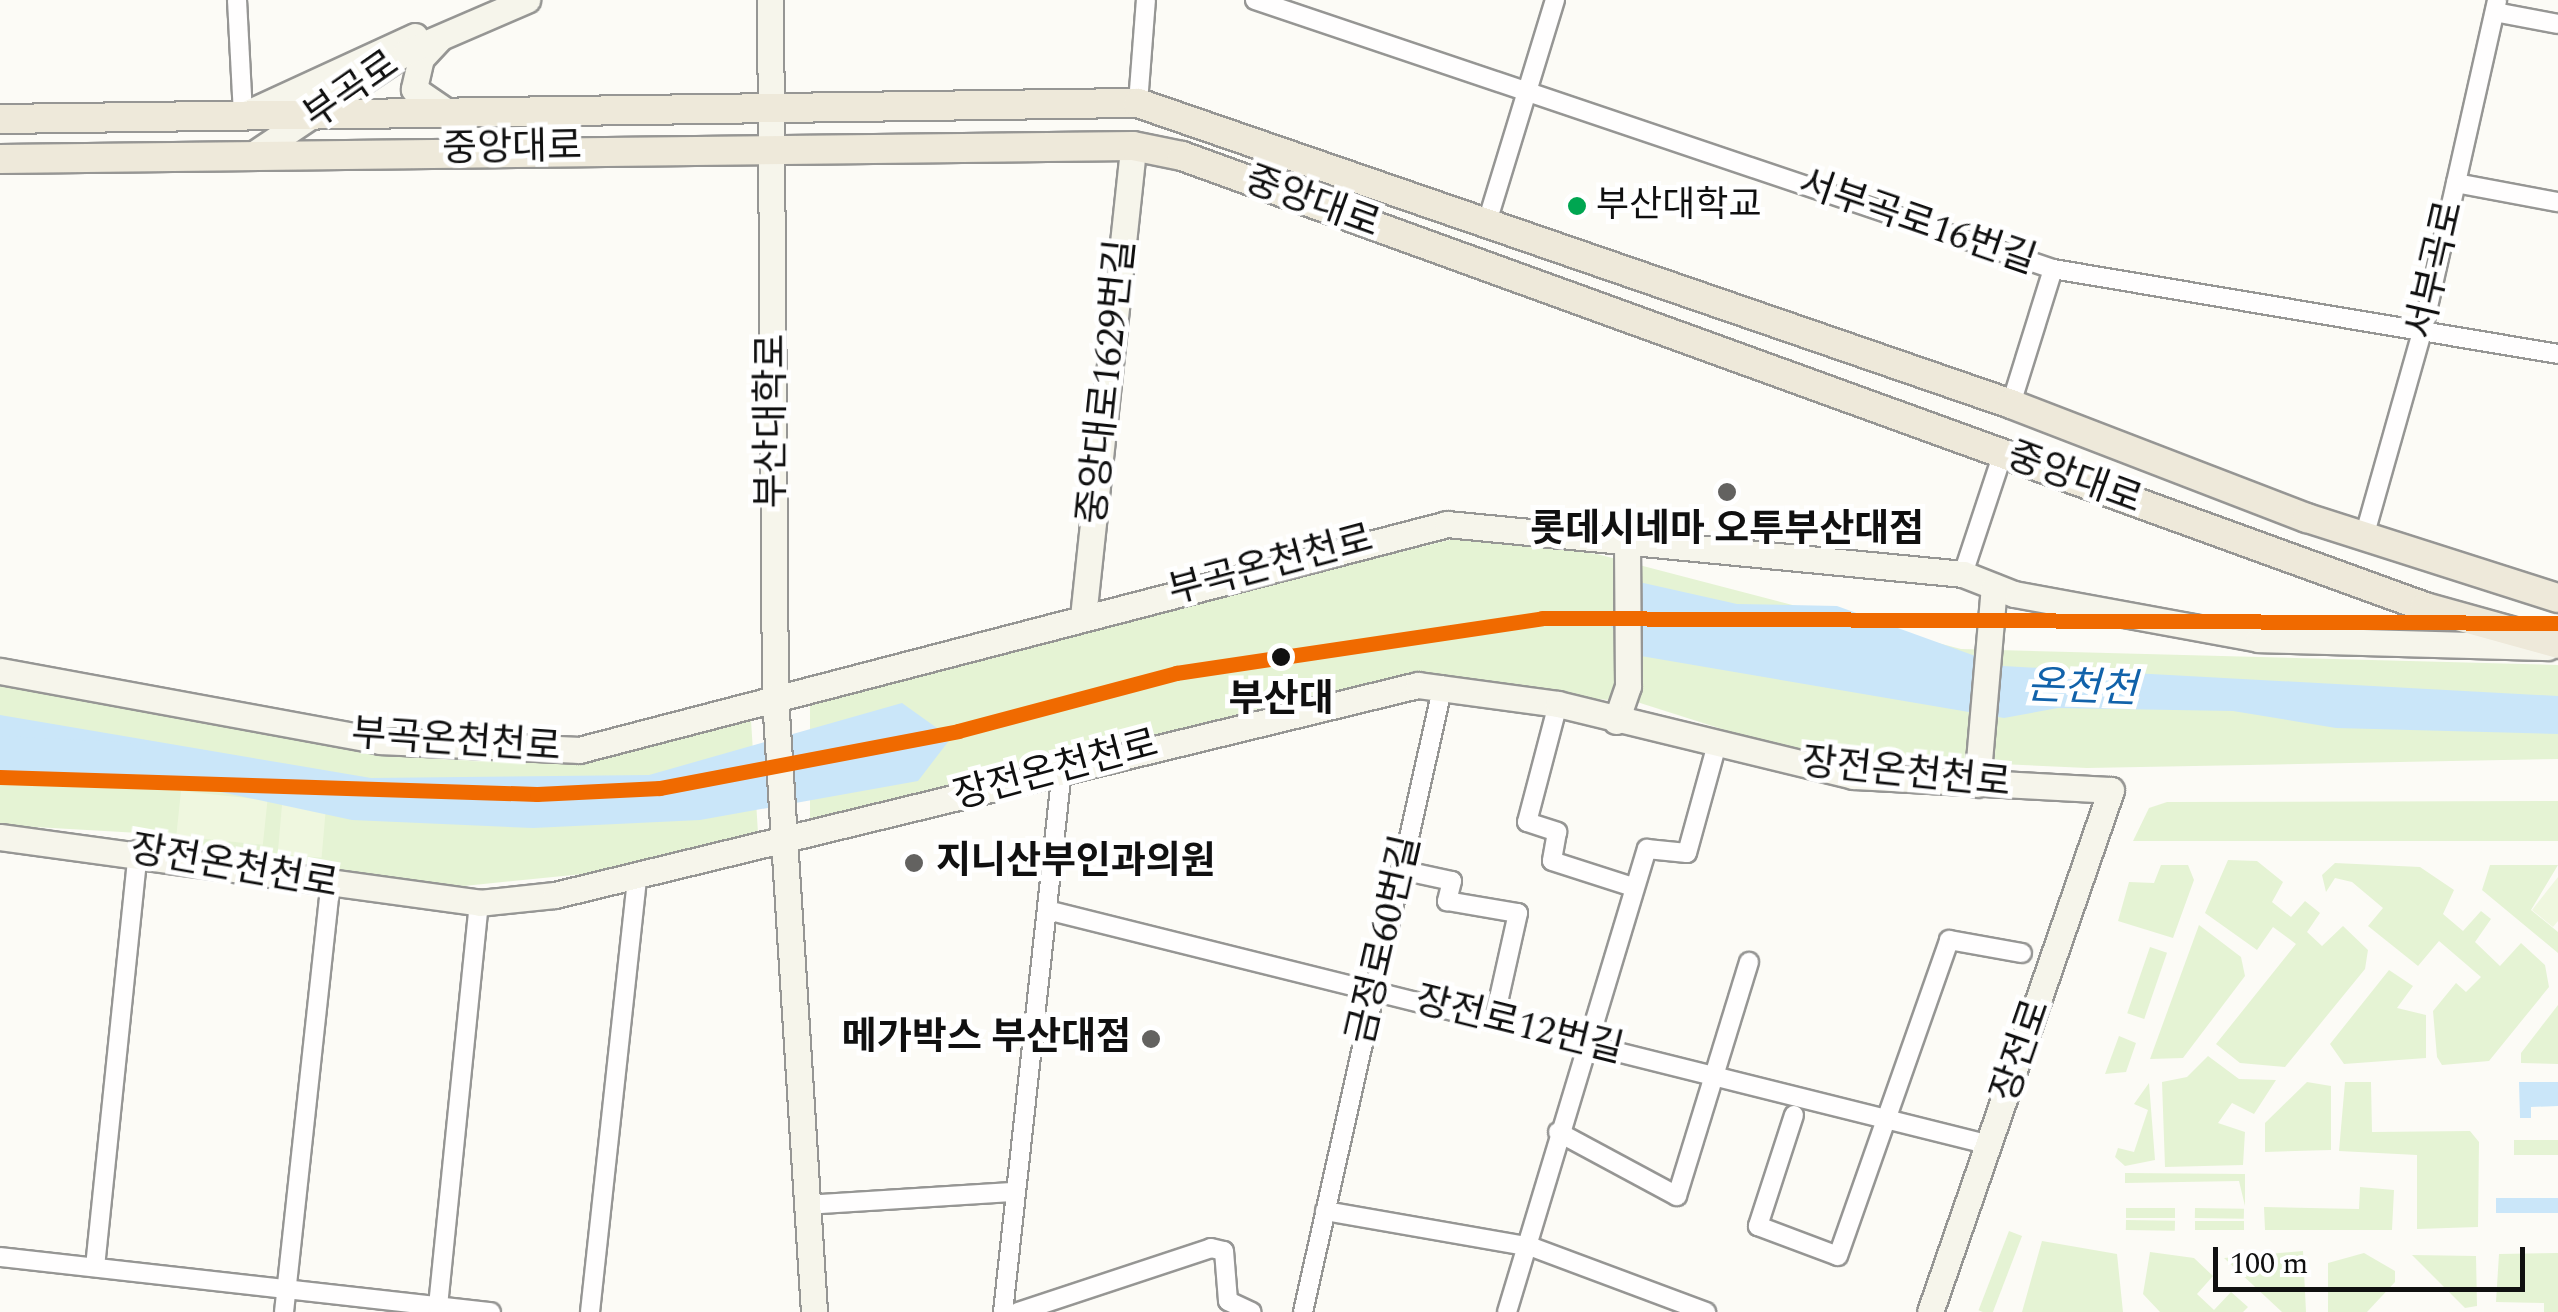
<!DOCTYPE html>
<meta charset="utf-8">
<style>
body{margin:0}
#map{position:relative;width:2558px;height:1312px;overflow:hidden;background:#fcfbf6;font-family:Spectral,"Noto Sans KR",serif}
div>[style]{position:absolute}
.green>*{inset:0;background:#e5f3d4;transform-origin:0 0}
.pitch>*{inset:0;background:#eff7df;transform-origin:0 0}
.water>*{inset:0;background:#cae6f9;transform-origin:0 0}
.river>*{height:38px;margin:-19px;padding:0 19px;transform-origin:19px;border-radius:19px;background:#cae6f9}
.roads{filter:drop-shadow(2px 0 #969694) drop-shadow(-2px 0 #969694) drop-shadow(0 2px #969694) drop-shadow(0 -2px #969694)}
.street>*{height:18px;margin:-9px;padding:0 9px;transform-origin:9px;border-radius:9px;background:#fffefe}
.secondary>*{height:25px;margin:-12.5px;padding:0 12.5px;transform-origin:12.5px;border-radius:12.5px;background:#f6f5eb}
.primary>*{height:28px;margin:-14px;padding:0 14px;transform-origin:14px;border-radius:14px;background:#eee9da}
.metro-1>*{height:15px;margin:-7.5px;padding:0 7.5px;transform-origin:7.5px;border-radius:7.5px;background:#f06a00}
.dots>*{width:28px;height:28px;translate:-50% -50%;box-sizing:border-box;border:5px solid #fff;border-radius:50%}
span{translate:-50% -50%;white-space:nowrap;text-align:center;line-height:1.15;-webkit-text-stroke:10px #fff;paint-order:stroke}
.bus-label{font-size:36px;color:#101010}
.left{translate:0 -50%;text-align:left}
.street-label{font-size:38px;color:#101010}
.poi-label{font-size:38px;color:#101010;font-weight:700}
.right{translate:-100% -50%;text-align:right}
.stop-label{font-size:38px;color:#101010;font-weight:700}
.water-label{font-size:40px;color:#1162aa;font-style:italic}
.scale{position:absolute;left:2213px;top:1247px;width:312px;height:45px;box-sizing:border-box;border:5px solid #101010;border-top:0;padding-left:12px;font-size:30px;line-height:35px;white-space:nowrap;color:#101010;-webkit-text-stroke:8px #fff;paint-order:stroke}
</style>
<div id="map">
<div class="green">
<div style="clip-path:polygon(1461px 537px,1597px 554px,1961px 649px,2558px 665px,2558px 759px,2087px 768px,1804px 755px,1637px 702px,1406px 685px,1268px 708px,814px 827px,810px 818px,810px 699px)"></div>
<div style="clip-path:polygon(0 679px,304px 737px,585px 762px,751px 720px,758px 833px,754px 841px,613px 871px,464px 886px,325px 872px,139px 833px,0 825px)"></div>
<div style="clip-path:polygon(2558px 801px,2558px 841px,2133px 841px,2149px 808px,2167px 802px)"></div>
<div style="clip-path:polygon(2228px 860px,2257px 861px,2283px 882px,2272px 902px,2291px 917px,2305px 901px,2320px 913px,2307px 932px,2322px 946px,2343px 926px,2368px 950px,2365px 969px,2285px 1067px,2240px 1063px,2216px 1044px,2296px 944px,2273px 927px,2257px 950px,2205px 913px)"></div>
<div style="clip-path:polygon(2335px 863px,2420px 867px,2454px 890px,2443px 914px,2463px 931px,2481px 911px,2491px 919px,2475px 942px,2500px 966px,2521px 943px,2545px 965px,2549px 987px,2489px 1061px,2442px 1065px,2437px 1057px,2433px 1011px,2456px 983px,2466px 992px,2481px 977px,2439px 941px,2418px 966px,2368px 926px,2383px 908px,2352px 882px,2335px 878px,2326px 892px,2322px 875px)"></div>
<div style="clip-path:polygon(2161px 865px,2188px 865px,2194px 880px,2173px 938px,2118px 921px,2129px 882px,2154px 883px)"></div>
<div style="clip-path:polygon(2490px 865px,2558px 865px,2531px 910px,2558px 932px,2558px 953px,2482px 890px)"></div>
<div style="clip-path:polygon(2199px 925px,2241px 957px,2245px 976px,2183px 1058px,2150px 1059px)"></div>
<div style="left:2150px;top:947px;width:18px;height:70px;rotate:19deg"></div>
<div style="clip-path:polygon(2389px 970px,2413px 986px,2397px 1008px,2426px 1015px,2426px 1058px,2344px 1064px,2330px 1044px)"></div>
<div style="clip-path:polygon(2558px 1005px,2558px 1064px,2521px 1063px,2521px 1053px)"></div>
<div style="clip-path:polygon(2119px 1036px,2136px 1043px,2126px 1072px,2105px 1074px)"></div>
<div style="clip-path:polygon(2208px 1056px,2239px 1079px,2276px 1080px,2254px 1114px,2232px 1103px,2218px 1123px,2245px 1132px,2243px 1165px,2165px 1167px,2162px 1082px,2187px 1077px)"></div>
<div style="clip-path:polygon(2307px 1082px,2331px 1086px,2331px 1150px,2265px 1152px,2265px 1123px)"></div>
<div style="clip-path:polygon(2345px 1082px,2371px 1082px,2372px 1132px,2470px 1131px,2479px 1142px,2478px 1227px,2417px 1229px,2417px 1155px,2339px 1151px)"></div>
<div style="clip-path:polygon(2149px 1083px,2155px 1160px,2125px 1166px,2115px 1157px,2118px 1148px,2134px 1152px,2148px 1110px,2134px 1104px)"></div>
<div style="left:2514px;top:1140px;width:44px;height:15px"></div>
<div style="clip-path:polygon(2125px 1173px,2245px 1174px,2245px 1206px,2239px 1181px,2125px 1183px)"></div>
<div style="clip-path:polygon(2360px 1187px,2394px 1190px,2392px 1230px,2265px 1230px,2264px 1207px,2359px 1209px)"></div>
<div style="left:2126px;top:1208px;width:49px;height:10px"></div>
<div style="left:2195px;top:1208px;width:49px;height:10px;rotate:1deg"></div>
<div style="left:2126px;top:1220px;width:49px;height:10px;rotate:1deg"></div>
<div style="left:2195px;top:1221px;width:49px;height:9px"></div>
<div style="left:2009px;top:1231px;width:14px;height:85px;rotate:21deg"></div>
<div style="clip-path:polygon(2042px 1241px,2117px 1254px,2123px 1312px,2022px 1312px)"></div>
<div style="clip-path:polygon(2303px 1251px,2306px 1312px,2282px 1312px,2224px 1258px)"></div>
<div style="clip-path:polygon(2150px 1252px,2194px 1258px,2213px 1276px,2197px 1294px,2214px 1310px,2231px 1292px,2248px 1307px,2243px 1312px,2160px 1312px,2143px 1294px)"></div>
<div style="clip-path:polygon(2364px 1253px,2395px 1271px,2395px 1282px,2367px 1312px,2328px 1312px,2328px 1263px)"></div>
<div style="clip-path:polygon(2558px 1253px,2558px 1312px,2544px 1312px,2544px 1303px,2496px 1302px,2499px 1254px)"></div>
<div style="clip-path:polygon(2412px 1255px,2476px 1256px,2477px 1306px,2465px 1308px)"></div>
</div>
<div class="pitch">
<div style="left:181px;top:791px;width:87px;height:45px;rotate:6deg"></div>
<div style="left:282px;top:805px;width:44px;height:49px;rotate:5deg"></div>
<div style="clip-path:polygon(2558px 877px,2558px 921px,2553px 927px,2532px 910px)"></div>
</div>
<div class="water">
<div style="clip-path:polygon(1639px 582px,1737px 604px,1837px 606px,2003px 666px,2558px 696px,2558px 734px,2336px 728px,2233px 711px,2058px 708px,2004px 718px,1635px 655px,1610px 625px)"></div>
<div style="clip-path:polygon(902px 703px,951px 738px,918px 781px,700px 820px,533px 828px,352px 820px,0 745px,0 715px,371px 778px,649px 775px)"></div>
<div style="clip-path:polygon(2558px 1082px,2558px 1106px,2531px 1107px,2531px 1118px,2520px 1118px,2519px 1082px)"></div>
<div style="left:2496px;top:1198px;width:62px;height:15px"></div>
</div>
<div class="river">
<div style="left:0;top:755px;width:122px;rotate:2.8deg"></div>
</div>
<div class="roads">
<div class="street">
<div style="left:237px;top:0;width:116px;rotate:87deg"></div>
<div style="left:1255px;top:0;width:842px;rotate:18.63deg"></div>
<div style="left:2053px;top:269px;width:512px;rotate:9.55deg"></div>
<div style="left:2495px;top:12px;width:64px;rotate:10.8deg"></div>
<div style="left:1138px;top:103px;width:103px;rotate:-85.6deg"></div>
<div style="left:2456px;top:183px;width:104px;rotate:10.6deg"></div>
<div style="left:1488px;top:219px;width:229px;rotate:-73deg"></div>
<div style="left:2011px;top:404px;width:141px;rotate:-72.7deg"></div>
<div style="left:2364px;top:537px;width:216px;rotate:-74.2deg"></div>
<div style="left:2423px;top:329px;width:337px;rotate:-77.3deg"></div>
<div style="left:1963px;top:574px;width:127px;rotate:-71.7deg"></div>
<div style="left:1558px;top:704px;width:122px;rotate:104.7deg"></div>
<div style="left:1527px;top:822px;width:32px;rotate:18deg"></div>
<div style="left:1557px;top:832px;width:29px;rotate:100deg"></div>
<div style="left:1552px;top:861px;width:85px;rotate:17.8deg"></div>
<div style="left:1401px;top:870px;width:52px;rotate:12.2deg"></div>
<div style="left:1452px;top:881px;width:21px;rotate:104deg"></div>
<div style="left:1447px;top:901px;width:72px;rotate:9.6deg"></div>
<div style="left:1518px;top:913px;width:110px;rotate:102.6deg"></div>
<div style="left:1047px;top:910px;width:972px;rotate:13.99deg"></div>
<div style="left:1794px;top:1115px;width:117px;rotate:108deg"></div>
<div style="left:1758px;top:1226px;width:85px;rotate:20.6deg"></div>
<div style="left:1838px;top:1256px;width:335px;rotate:-70.6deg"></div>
<div style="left:1949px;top:940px;width:74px;rotate:10.1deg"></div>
<div style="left:1558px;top:1132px;width:135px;rotate:28.3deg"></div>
<div style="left:1677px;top:1196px;width:245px;rotate:-72.9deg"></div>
<div style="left:806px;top:1205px;width:209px;rotate:-3.6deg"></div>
<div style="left:1325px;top:1211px;width:210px;rotate:9.9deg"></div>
<div style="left:1532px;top:1247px;width:186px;rotate:20.5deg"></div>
<div style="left:0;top:1257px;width:494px;rotate:6.4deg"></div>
<div style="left:95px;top:1267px;width:420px;rotate:-84.1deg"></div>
<div style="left:438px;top:1306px;width:405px;rotate:-84.2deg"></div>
<div style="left:284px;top:1312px;width:428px;rotate:-83.8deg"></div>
<div style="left:590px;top:1312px;width:438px;rotate:-83.8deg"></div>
<div style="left:1003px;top:1312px;width:545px;rotate:-83.79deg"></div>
<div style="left:1018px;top:1312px;width:203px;rotate:-18.3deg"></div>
<div style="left:1211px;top:1248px;width:13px;rotate:13deg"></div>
<div style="left:1224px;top:1251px;width:50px;rotate:85.4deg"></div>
<div style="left:1228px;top:1301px;width:26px;rotate:25deg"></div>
<div style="left:1303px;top:1312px;width:642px;rotate:-77.41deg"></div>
<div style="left:1507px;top:1312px;width:484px;rotate:-73.2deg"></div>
<div style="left:1647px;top:849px;width:40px;rotate:5.7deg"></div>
<div style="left:1687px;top:853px;width:109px;rotate:-74.6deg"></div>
</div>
<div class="secondary">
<div style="left:770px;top:0;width:697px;rotate:89.59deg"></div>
<div style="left:775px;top:697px;width:616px;rotate:86.37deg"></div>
<div style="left:439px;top:39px;width:26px;rotate:133deg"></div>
<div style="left:421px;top:58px;width:32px;rotate:103deg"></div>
<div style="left:414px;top:89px;width:42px;rotate:34.4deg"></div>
<div style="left:243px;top:115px;width:189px;rotate:-24.7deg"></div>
<div style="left:254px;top:154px;width:183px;rotate:-33.9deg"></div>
<div style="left:406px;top:52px;width:132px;rotate:-23.3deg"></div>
<div style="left:1083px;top:617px;width:474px;rotate:-83.9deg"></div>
<div style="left:0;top:671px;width:386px;rotate:10.4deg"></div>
<div style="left:380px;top:741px;width:199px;rotate:2.6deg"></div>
<div style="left:579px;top:750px;width:897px;rotate:-14.59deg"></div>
<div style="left:1447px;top:524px;width:518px;rotate:5.53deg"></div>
<div style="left:1963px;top:574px;width:55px;rotate:21.4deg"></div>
<div style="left:2014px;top:594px;width:248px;rotate:10.4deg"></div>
<div style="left:2258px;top:639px;width:290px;rotate:1.6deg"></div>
<div style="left:1616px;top:721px;width:37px;rotate:-71deg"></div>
<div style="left:1628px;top:686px;width:145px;rotate:-90.4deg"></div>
<div style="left:1977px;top:784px;width:198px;rotate:-85.1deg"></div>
<div style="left:0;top:837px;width:484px;rotate:7.8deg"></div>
<div style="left:479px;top:903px;width:76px;rotate:-6deg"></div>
<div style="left:555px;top:895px;width:888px;rotate:-13.68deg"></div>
<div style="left:1418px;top:685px;width:141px;rotate:7.7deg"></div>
<div style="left:1558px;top:704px;width:304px;rotate:13.7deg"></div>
<div style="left:1853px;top:776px;width:258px;rotate:3.1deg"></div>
<div style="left:2111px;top:790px;width:552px;rotate:109.12deg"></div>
</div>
<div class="primary">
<div style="left:0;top:119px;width:1138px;rotate:-0.81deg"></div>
<div style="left:1138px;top:103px;width:923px;rotate:19.02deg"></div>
<div style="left:2011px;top:404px;width:317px;rotate:21.1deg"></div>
<div style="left:2307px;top:518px;width:263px;rotate:17.7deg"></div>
<div style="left:0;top:159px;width:1133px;rotate:-0.66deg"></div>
<div style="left:1133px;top:146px;width:50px;rotate:11.5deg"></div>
<div style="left:1182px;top:156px;width:1322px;rotate:19.94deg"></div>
<div style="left:2425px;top:607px;width:138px;rotate:15.5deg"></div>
</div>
</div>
<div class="metro-1">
<div style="left:0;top:777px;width:537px;rotate:1.81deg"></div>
<div style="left:537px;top:794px;width:123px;rotate:-2.8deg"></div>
<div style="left:660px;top:788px;width:303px;rotate:-10.8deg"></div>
<div style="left:958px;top:731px;width:226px;rotate:-14.9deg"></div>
<div style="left:1176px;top:673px;width:370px;rotate:-8.5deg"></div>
<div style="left:1542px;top:618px;width:1016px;rotate:0.28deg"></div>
</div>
<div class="dots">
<div style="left:1577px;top:206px;background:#00a651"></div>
<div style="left:1727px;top:492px;background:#636260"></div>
<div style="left:1281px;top:657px;background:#101010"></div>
<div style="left:914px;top:863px;background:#636260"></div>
<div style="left:1151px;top:1039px;background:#636260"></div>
</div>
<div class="bus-label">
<span class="left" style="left:1596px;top:206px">부산대학교</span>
</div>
<div class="street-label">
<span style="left:352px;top:91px;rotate:-35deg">부곡로</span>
<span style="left:512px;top:149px;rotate:-1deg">중앙대로</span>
<span style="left:1312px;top:203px;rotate:20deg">중앙대로</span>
<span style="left:1917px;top:223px;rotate:19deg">서부곡로16번길</span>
<span style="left:2436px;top:270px;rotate:-77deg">서부곡로</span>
<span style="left:1108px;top:382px;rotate:-84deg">중앙대로1629번길</span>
<span style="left:773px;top:421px;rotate:-90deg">부산대학로</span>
<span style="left:2074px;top:479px;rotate:20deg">중앙대로</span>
<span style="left:1271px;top:566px;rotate:-15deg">부곡온천천로</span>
<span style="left:456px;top:742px;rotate:4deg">부곡온천천로</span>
<span style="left:1056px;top:771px;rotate:-15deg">장전온천천로</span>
<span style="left:1906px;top:774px;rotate:6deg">장전온천천로</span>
<span style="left:234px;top:868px;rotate:10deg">장전온천천로</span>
<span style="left:1385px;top:940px;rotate:-77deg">금정로60번길</span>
<span style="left:1519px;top:1026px;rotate:14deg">장전로12번길</span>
<span style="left:2022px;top:1051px;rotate:-71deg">장전로</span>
</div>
<div class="poi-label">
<span style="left:1727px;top:531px">롯데시네마 오투부산대점</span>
<span class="left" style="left:936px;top:863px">지니산부인과의원</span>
<span class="right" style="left:1131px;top:1039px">메가박스 부산대점</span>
</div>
<div class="stop-label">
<span style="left:1281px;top:701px">부산대</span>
</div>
<div class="water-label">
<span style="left:2082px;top:689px;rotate:2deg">온천천</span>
</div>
<div class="scale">100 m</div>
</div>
